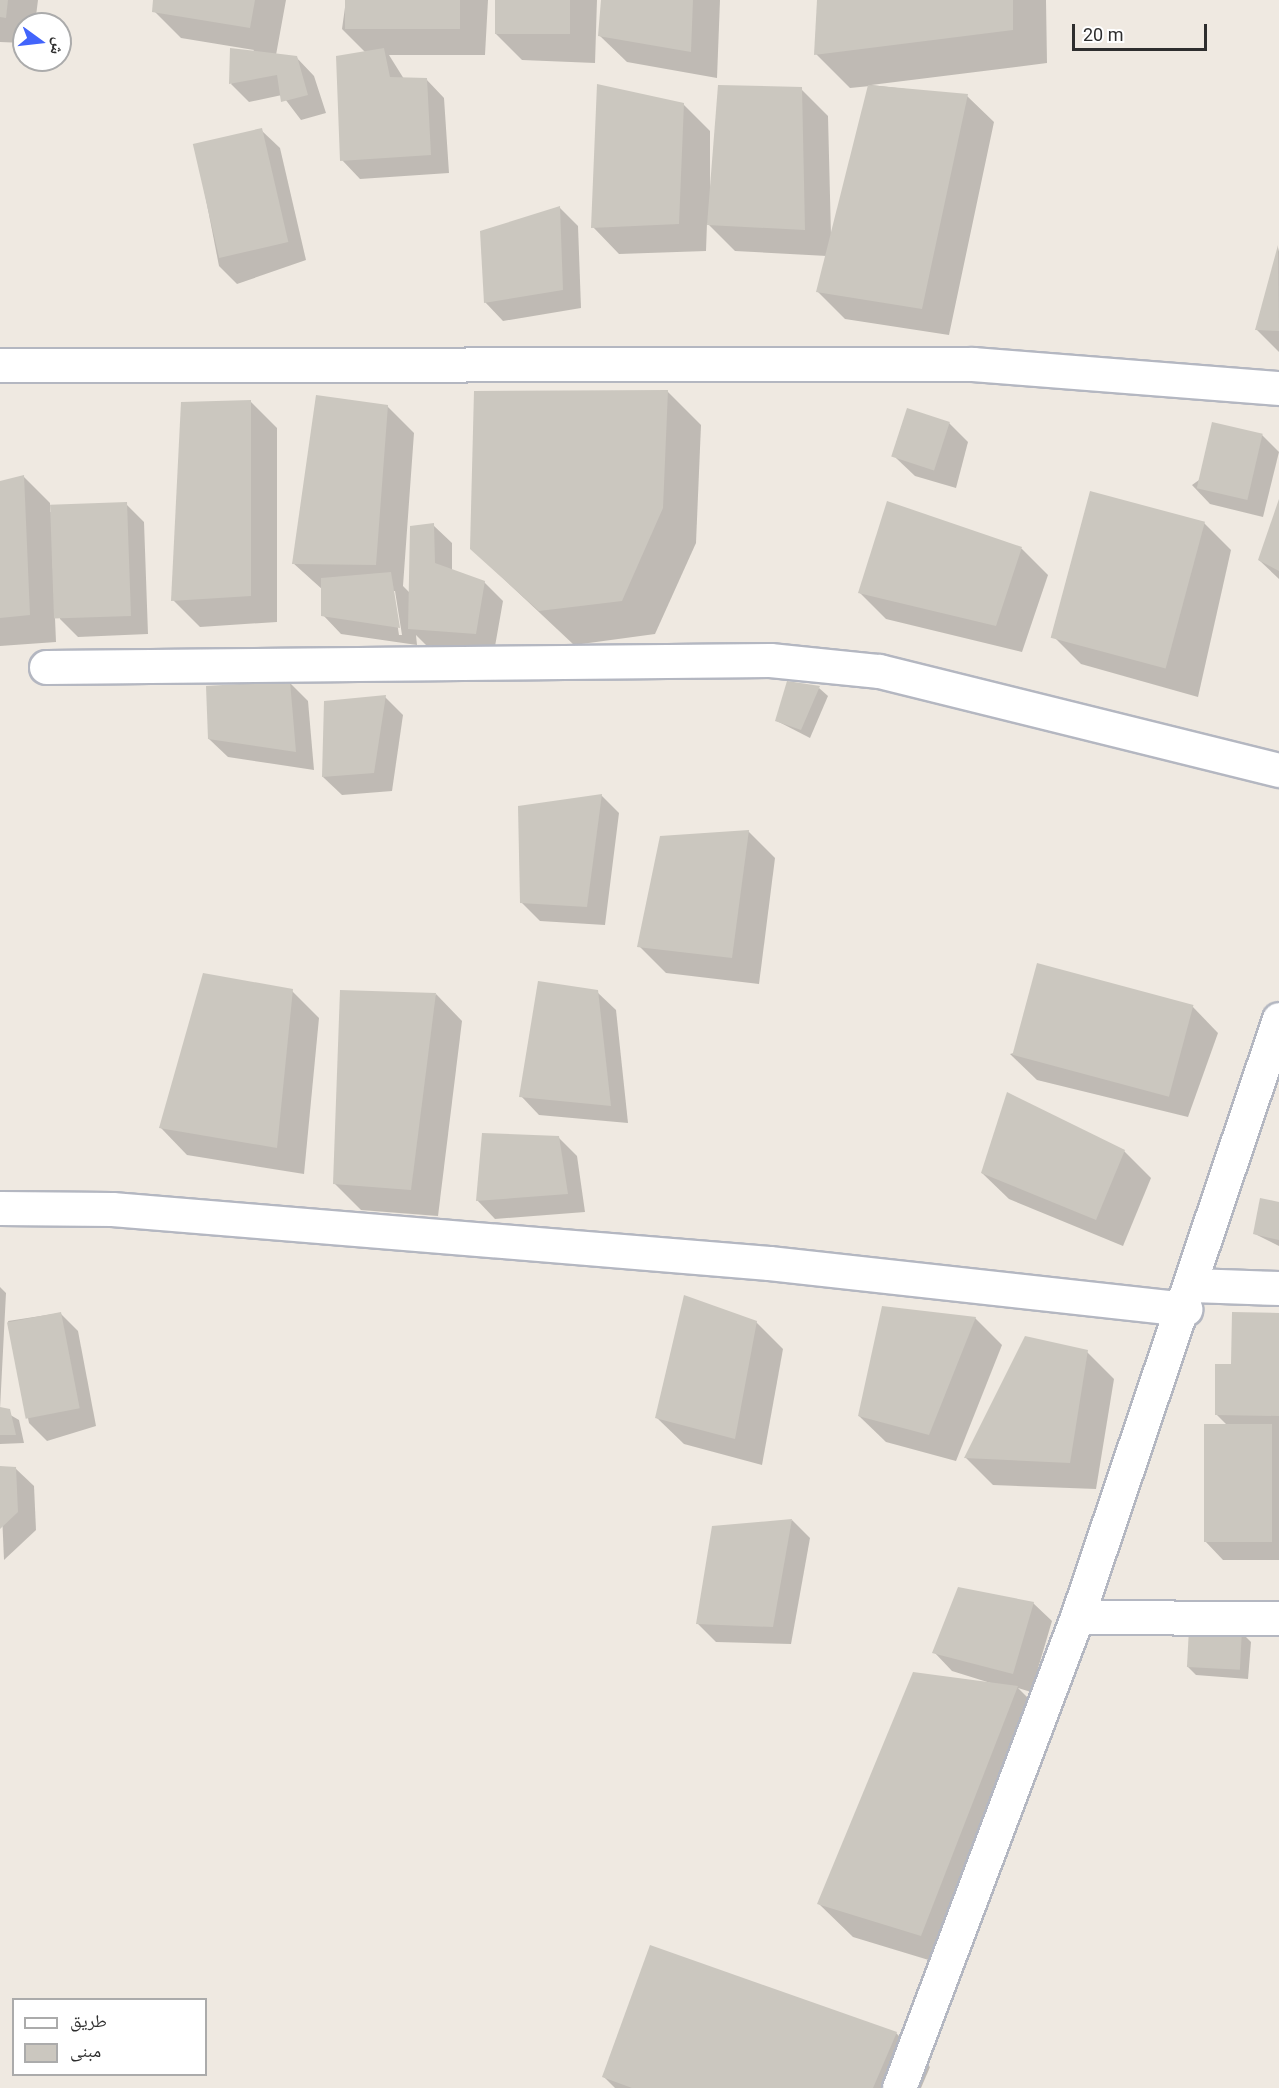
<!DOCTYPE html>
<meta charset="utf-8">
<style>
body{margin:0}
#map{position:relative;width:1279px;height:2088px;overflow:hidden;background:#efe9e1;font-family:Roboto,"Noto Naskh Arabic",sans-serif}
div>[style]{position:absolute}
.shadow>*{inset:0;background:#0003}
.building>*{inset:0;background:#cbc7bf;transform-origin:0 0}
.roads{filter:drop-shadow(2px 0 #b4b7c1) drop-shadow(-2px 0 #b4b7c1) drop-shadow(0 2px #b4b7c1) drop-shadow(0 -2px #b4b7c1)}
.minor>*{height:33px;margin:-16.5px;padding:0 16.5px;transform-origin:16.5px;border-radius:16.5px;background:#fff}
span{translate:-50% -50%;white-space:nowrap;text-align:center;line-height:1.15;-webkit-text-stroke:5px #fff;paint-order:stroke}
.legend{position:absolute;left:12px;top:1998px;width:195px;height:78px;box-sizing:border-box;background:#fff;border:2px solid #ababab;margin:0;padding:8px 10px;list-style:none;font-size:18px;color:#2e2e2e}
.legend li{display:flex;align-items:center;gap:12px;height:30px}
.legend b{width:30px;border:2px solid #ababab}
.north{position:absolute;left:12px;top:12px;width:60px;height:60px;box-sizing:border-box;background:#fff;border:2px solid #ababab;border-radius:50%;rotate:105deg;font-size:16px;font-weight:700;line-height:24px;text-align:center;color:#2e2e2e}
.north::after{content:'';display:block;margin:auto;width:21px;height:27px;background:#4264fb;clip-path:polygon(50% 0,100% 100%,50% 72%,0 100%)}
.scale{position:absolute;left:1072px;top:24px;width:135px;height:27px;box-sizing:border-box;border:3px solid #2e2e2e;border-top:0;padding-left:8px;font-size:18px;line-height:21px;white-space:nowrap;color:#2e2e2e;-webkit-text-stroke:4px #fff;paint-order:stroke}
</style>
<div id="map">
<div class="shadow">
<div style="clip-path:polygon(0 0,38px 0,35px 24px,24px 24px,24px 43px,0 42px)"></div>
<div style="clip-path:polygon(154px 0,286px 0,276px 55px,296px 57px,314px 76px,326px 113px,301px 120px,282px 95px,249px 102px,231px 84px,254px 50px,181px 38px,154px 11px)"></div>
<div style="clip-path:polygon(346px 0,488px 0,485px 55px,389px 55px,404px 79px,426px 79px,444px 98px,449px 173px,360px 179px,342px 160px,366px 53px,342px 29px)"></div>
<div style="clip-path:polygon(497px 0,597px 0,595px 63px,522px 60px,495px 33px)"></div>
<div style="clip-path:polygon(603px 0,720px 0,717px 78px,627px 62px,600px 36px)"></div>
<div style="clip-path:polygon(818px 0,1046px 0,1047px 63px,871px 85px,967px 96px,994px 122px,949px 335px,845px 319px,818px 292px,827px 256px,735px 251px,707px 223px,706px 251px,619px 254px,593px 227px,683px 104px,710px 131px,710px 208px,801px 89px,828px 116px,831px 236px,870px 86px,850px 88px,816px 54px)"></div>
<div style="clip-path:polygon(261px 130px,280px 148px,306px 260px,237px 284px,219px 266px,196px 148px)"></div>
<div style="clip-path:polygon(560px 208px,578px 226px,581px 308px,503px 321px,485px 302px)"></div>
<div style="clip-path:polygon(1279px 248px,1279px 352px,1256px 329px)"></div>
<div style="clip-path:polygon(667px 391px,701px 425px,696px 543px,655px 634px,574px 645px,472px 549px)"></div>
<div style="clip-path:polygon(250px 401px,277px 428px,277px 622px,200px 627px,173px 600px)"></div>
<div style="clip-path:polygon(evenodd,387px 406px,414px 433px,403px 586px,410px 593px,433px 525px,452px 543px,452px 571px,484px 582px,503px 601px,494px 652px,428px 647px,416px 635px,417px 645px,341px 634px,323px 615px,323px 590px,293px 563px,387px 406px,392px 591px,395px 591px,402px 635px,399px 635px,392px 591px)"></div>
<div style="clip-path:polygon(949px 423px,968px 442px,956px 488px,915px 476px,896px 458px)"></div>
<div style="clip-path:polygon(1262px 435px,1279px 452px,1263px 517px,1210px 504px,1192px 485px)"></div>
<div style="clip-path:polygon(23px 476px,50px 503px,50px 512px,126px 504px,144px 522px,148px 634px,78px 637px,60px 619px,52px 546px,56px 642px,0 646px,0 482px)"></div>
<div style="clip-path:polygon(888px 503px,1022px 549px,1048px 575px,1022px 652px,886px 619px,860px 593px)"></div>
<div style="clip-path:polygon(1279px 503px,1279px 579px,1259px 560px)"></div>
<div style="clip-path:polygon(1204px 523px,1231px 550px,1198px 697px,1081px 664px,1054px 637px)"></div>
<div style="clip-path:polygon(290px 683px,308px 701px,314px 770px,228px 757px,209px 739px)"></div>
<div style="clip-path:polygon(819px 688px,828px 696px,810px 738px,777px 721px)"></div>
<div style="clip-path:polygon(385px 697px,403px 715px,392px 791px,342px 795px,323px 777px)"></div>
<div style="clip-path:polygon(601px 795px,619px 813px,605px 925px,540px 921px,521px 902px)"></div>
<div style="clip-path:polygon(748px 831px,775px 858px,759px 984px,666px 973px,639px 946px)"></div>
<div style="clip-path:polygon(292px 991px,319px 1018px,304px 1174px,187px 1155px,161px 1128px)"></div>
<div style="clip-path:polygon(597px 992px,616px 1010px,628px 1123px,539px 1115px,521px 1096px)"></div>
<div style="clip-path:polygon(436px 994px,462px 1021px,438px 1216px,361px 1210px,334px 1183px)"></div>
<div style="clip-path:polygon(1192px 1006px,1218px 1033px,1188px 1117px,1037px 1080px,1010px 1054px)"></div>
<div style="clip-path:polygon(558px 1137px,577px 1156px,585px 1212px,495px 1219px,477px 1200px)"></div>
<div style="clip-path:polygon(1124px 1151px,1151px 1178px,1123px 1246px,1009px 1199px,982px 1173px)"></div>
<div style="clip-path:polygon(1279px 1204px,1279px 1246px,1255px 1234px)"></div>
<div style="clip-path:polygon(0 1287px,6px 1293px,0 1409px,19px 1420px,24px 1443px,0 1444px)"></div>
<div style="clip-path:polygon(60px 1313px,78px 1331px,96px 1426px,47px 1441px,29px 1423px,8px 1321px)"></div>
<div style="clip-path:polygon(1279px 1314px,1279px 1560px,1223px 1560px,1205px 1541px,1228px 1426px,1216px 1414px,1233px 1366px)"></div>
<div style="clip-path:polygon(975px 1318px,1002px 1345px,956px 1461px,886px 1442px,859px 1416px)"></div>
<div style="clip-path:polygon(756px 1322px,783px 1349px,762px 1465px,684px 1444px,657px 1418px)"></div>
<div style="clip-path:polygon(1026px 1337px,1087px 1352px,1114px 1379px,1096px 1489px,993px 1485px,966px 1458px)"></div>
<div style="clip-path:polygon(0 1467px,15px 1468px,34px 1486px,36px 1530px,4px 1560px)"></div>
<div style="clip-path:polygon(792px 1520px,810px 1538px,791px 1644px,716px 1642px,698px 1624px)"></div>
<div style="clip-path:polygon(1033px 1603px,1052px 1621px,1031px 1692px,1018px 1688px,1051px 1721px,955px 1968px,853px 1937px,819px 1904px,997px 1685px,952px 1671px,934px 1652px)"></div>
<div style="clip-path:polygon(1242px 1633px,1251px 1642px,1248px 1679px,1196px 1675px,1187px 1666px)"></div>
<div style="clip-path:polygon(896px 2033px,930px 2067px,921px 2088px,615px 2088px,604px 2077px)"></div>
</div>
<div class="building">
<div style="clip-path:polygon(0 0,8px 0,6px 18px,0 17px)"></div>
<div style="clip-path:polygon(153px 0,255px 0,250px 28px,152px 12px)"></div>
<div style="left:345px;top:0;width:115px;height:29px"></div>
<div style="left:495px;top:0;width:75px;height:34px"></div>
<div style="clip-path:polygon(601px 0,693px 0,691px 52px,598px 36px)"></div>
<div style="clip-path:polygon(817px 0,1013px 0,1013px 30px,814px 55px)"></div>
<div style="clip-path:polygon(230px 48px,297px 56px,308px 95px,281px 102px,277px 75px,229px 84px)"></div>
<div style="clip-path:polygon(384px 48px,390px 77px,427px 78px,431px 155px,340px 161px,336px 56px)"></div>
<div style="clip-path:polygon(597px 84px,684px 103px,679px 224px,591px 228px)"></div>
<div style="clip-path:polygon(718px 85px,802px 87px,805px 230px,707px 225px)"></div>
<div style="clip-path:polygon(868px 85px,968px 94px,922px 309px,816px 292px)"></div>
<div style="left:262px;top:128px;width:117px;height:71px;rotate:77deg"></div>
<div style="clip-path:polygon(560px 206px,563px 290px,484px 303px,480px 231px)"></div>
<div style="clip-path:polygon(1278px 245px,1279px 331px,1255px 330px)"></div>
<div style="clip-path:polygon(668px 390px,663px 508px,622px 601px,539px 611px,470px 549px,474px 391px)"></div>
<div style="clip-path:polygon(316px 395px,388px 405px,376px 565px,292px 564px)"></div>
<div style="clip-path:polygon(251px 400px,251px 596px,171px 601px,181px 402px)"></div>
<div style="left:907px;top:408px;width:45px;height:51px;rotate:18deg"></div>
<div style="left:1212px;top:422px;width:52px;height:68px;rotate:13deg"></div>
<div style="clip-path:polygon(24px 475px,30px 615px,0 618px,0 481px)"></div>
<div style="left:1090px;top:491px;width:119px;height:152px;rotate:15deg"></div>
<div style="clip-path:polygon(1279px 499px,1279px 571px,1258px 560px)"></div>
<div style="clip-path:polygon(887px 501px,1022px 547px,996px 626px,858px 593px)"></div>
<div style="left:127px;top:502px;width:114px;height:77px;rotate:88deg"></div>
<div style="clip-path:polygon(434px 523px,435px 563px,485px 581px,476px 634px,408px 629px,410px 526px)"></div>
<div style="clip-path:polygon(391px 572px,400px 628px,321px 616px,321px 578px)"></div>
<div style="clip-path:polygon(290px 681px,296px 752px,208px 739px,206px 686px)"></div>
<div style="clip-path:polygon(787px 681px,820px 686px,801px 730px,775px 721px)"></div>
<div style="clip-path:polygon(386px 695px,374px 773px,322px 777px,324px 701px)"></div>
<div style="clip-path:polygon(602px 794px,587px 907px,520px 903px,518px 806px)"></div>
<div style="clip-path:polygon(749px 830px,732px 958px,637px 947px,660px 836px)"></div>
<div style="left:1037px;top:963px;width:162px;height:95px;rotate:15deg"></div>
<div style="clip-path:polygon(203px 973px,293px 989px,277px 1148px,159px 1128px)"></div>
<div style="clip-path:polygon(538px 981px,598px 990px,611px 1106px,519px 1097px)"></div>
<div style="clip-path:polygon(340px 990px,436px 993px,411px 1190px,333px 1184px)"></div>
<div style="clip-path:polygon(1007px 1092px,1125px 1150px,1096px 1220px,981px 1173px)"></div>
<div style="clip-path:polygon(482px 1133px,559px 1136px,568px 1194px,476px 1201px)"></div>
<div style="clip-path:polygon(1260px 1198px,1279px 1202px,1279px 1240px,1253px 1234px)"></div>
<div style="clip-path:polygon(684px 1295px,757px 1321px,735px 1439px,655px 1418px)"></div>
<div style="clip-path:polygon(882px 1306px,976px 1317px,929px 1435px,858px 1416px)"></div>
<div style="left:61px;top:1312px;width:98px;height:55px;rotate:79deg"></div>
<div style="clip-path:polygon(1232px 1312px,1279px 1313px,1279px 1416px,1215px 1415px,1215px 1364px,1231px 1364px)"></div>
<div style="clip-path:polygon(1025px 1336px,1088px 1350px,1070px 1463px,964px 1458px)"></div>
<div style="clip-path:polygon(0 1407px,10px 1409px,16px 1435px,0 1435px)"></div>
<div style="left:1204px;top:1424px;width:68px;height:118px"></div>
<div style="clip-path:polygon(0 1466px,16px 1467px,18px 1512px,0 1529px)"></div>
<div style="clip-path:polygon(792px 1519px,773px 1627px,696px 1624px,712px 1526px)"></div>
<div style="clip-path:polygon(958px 1587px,1034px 1602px,1013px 1674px,932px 1653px)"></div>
<div style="left:1189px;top:1628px;width:53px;height:39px;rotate:3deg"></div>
<div style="clip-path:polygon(913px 1672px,1018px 1686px,921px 1936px,817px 1904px)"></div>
<div style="clip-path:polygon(650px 1945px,897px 2032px,873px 2088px,632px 2088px,602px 2077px)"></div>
</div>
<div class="roads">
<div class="minor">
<div style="left:0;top:365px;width:973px;rotate:-0.06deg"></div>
<div style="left:973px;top:364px;width:307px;rotate:4.5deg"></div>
<div style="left:46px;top:667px;width:724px;rotate:-0.55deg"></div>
<div style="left:770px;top:660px;width:110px;rotate:5.8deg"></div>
<div style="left:879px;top:671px;width:412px;rotate:13.9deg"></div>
<div style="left:0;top:1208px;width:112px;rotate:0.5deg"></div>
<div style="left:112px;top:1209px;width:659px;rotate:4.7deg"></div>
<div style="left:769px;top:1263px;width:419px;rotate:6.3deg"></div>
<div style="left:1192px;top:1285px;width:87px;rotate:2deg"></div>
<div style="left:1077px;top:1617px;width:202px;rotate:0.3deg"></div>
<div style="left:899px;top:2088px;width:504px;rotate:-69.3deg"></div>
<div style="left:1077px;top:1617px;width:631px;rotate:-71.34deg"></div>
</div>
</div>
<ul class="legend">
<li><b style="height:8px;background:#fff"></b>طريق</li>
<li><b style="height:16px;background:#cbc7bf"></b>مبنى</li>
</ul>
<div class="north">ش</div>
<div class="scale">20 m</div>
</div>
